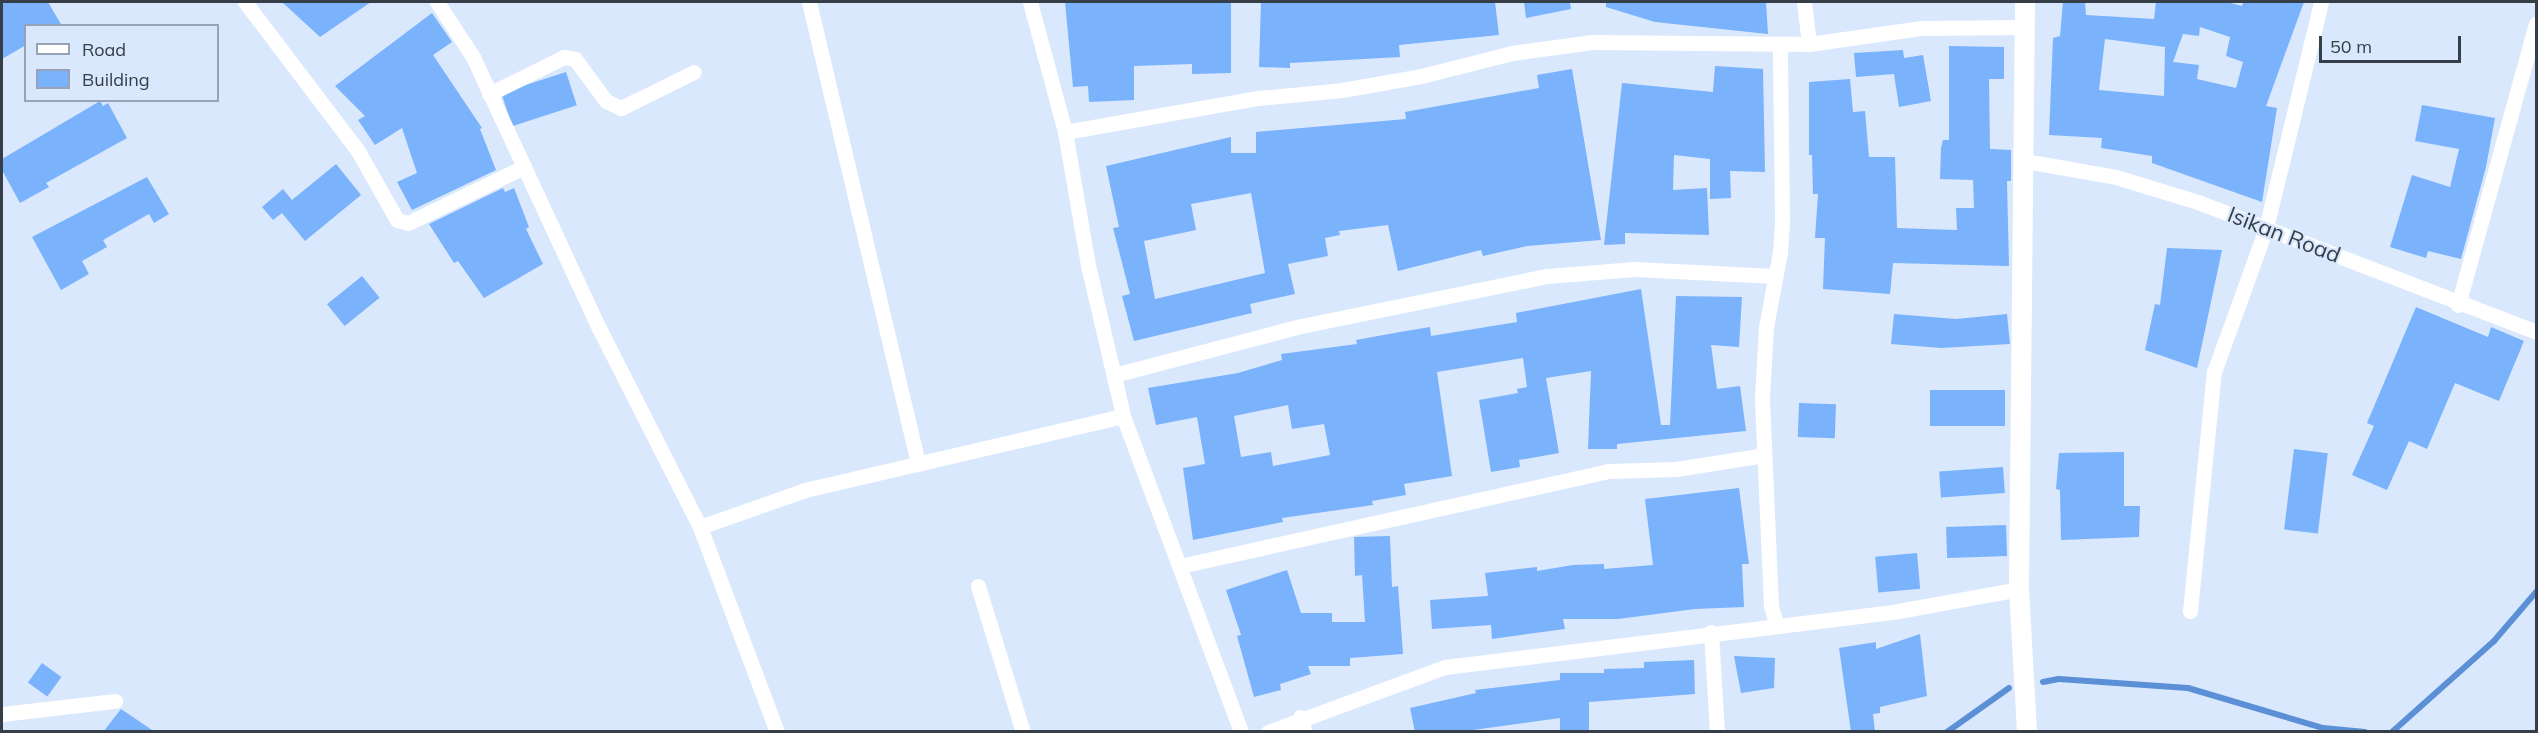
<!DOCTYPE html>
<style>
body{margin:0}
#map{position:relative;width:2538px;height:733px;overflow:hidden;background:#d9e8fd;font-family:Mulish,sans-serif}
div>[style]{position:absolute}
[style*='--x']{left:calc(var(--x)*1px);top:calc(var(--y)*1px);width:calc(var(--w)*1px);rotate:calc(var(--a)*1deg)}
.stream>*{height:6px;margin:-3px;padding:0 3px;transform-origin:3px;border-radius:3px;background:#5b90d7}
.building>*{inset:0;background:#7bb2fc;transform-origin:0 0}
.minor>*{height:15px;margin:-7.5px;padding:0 7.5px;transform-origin:7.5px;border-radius:7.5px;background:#fff}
.tertiary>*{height:20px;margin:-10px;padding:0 10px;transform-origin:10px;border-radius:10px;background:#fff}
span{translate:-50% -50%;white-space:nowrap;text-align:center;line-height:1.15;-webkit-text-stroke:4.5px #d9e8fd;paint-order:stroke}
.street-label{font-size:22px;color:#363e48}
.frame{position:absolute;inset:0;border:3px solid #363e48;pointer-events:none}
.legend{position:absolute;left:24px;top:24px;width:195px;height:78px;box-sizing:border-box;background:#d9e8fd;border:2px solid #98a4b5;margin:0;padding:8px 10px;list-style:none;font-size:18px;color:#363e48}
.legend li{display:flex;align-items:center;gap:12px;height:30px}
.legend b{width:30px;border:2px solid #98a4b5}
.scale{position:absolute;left:2319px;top:36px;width:142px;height:27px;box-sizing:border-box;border:3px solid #363e48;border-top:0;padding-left:8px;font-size:18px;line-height:21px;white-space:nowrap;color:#363e48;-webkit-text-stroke:4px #d9e8fd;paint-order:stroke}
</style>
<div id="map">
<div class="stream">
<i style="--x:2043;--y:682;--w:16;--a:-11"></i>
<i style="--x:2059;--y:679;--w:129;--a:4"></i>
<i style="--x:2188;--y:688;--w:141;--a:16.5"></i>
<i style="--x:2323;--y:728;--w:42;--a:5.4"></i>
<i style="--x:1947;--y:732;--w:76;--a:-35.4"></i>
<i style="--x:2392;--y:732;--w:137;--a:-41.7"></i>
<i style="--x:2494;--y:641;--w:65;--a:-49.4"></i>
</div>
<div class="building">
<i style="clip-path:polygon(2px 2px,48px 2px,62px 26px,26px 26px,26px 45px,2px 59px)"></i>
<i style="clip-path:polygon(282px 2px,371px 2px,320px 37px)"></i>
<i style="clip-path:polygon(1065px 2px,1231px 2px,1231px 73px,1192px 74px,1192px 64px,1134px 66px,1134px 100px,1089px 102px,1088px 86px,1073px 87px)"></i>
<i style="clip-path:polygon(1261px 2px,1495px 2px,1499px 35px,1399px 45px,1400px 57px,1290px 63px,1290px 68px,1259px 67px)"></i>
<i style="clip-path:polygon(1524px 2px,1570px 2px,1571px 9px,1526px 18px)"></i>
<i style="clip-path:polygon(1606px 2px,1766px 2px,1768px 34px,1655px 22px,1606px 7px)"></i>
<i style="clip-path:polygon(evenodd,2063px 2px,2085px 2px,2086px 15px,2154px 19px,2156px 2px,2227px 2px,2242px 6px,2243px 2px,2304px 2px,2266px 106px,2277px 108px,2262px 202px,2152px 163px,2152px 156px,2101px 148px,2102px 138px,2049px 135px,2053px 38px,2060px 36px,2063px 2px,2200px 27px,2230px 37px,2226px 56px,2243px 62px,2236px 88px,2197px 79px,2199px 65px,2173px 62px,2183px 34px,2199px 36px,2200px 27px,2063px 2px,2105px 39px,2165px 47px,2164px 96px,2099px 90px,2105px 39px)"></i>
<i style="clip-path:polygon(432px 13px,452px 42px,433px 55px,482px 128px,480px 129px,496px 170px,412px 210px,397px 182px,417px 173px,402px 128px,375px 145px,358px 120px,365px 116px,335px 86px)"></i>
<i style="clip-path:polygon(1949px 46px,2004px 47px,2004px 79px,1989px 79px,1990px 149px,2011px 150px,2011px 181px,2007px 181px,2009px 266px,1893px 263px,1890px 294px,1823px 289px,1825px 238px,1815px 238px,1818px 194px,1813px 194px,1812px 155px,1809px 155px,1809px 82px,1850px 79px,1853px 112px,1865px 111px,1869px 157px,1895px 157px,1897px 228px,1957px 230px,1956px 208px,1974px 208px,1973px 180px,1940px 179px,1941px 148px,1943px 140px,1949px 140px)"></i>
<i style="clip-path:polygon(1903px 50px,1904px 58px,1923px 55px,1931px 101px,1899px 107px,1894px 74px,1856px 77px,1854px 53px)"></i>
<i style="clip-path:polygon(1715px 66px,1763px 69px,1765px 172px,1730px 171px,1731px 198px,1710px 199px,1710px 159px,1674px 155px,1673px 190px,1707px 188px,1709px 235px,1625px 233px,1625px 244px,1604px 245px,1622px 83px,1713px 92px)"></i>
<i style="clip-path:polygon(evenodd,1572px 69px,1601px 240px,1527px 246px,1483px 256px,1481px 250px,1398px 271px,1388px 225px,1339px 231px,1340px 235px,1325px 238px,1328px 256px,1288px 264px,1295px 294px,1250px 304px,1252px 313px,1134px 341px,1122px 296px,1130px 294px,1113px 228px,1119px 227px,1106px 166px,1231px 137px,1231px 153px,1256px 153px,1256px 132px,1406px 119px,1405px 112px,1539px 88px,1537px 75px,1572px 69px,1251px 193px,1265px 273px,1155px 299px,1144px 241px,1196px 230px,1191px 204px,1251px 193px)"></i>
<i style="left:566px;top:72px;width:35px;height:68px;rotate:72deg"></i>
<i style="clip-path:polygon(100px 101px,103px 106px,108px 103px,127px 138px,46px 183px,49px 187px,20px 203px,2px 170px,2px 159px)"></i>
<i style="clip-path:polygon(2422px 105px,2495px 118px,2486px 167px,2461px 259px,2428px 251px,2426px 258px,2390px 247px,2412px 175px,2450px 187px,2459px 149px,2415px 141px)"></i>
<i style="clip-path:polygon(336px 164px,361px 195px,305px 241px,282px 213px,273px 220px,262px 207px,283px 189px,292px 200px)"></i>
<i style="clip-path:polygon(147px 177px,169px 214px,154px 223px,149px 214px,103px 240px,107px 247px,82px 261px,89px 274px,61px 290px,32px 237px)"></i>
<i style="clip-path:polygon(503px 188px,505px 192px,514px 188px,529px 227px,526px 229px,543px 264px,484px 298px,458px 261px,454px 263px,429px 224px)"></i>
<i style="clip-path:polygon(2167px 248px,2222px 250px,2197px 368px,2145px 350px,2155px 304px,2160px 305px)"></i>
<i style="left:362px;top:276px;width:28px;height:45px;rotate:51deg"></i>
<i style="clip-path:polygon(evenodd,1641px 289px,1661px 425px,1670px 425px,1676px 296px,1742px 297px,1739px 347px,1711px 345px,1717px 389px,1740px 386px,1746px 431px,1617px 444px,1617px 449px,1588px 449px,1591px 371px,1546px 378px,1559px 453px,1519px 460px,1520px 467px,1491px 472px,1479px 400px,1518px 393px,1517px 389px,1527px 387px,1523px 358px,1437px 372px,1452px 476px,1404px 484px,1406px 495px,1372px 501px,1373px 505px,1282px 518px,1283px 522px,1193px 540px,1183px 468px,1205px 464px,1197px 417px,1156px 425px,1148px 388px,1238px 373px,1282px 360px,1281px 354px,1357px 344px,1356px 340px,1400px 332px,1430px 327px,1431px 336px,1517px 322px,1516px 313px,1641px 289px,1288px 405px,1292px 429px,1324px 424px,1330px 455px,1273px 466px,1271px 452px,1241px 457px,1234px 416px,1288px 405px)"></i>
<i style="clip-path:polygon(2416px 307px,2488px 337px,2491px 327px,2524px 341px,2499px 401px,2455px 383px,2427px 449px,2409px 441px,2387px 490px,2352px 475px,2374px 426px,2367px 423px)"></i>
<i style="clip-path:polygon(1894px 314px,1956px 319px,2007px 314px,2010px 344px,1941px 348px,1891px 344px)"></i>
<i style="left:2005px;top:390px;width:36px;height:75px;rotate:90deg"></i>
<i style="left:1799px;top:403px;width:37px;height:34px;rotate:2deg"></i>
<i style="left:2294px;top:449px;width:34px;height:81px;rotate:7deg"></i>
<i style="clip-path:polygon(2124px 452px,2124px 506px,2140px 506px,2139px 537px,2061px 540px,2060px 490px,2056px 489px,2059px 453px)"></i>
<i style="left:2003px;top:467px;width:26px;height:64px;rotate:86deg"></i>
<i style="clip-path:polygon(1739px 488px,1749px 564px,1742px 564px,1744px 607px,1695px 609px,1618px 619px,1563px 619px,1565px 629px,1492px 639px,1491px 625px,1432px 629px,1430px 600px,1488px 596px,1485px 573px,1537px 567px,1537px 571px,1573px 565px,1604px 564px,1604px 569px,1653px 565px,1645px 499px)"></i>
<i style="left:2006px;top:525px;width:31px;height:60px;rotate:88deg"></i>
<i style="clip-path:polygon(1390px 536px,1392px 587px,1398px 586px,1403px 654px,1350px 658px,1350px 666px,1308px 666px,1311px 674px,1280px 684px,1281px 690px,1254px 697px,1237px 636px,1241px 635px,1226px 590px,1287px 570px,1301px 613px,1332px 613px,1332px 622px,1365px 622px,1362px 575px,1355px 576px,1354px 537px)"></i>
<i style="left:1917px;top:553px;width:36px;height:42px;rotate:85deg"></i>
<i style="clip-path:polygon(1920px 634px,1927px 696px,1880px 707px,1880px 713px,1873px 714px,1875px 732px,1851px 732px,1839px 648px,1876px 642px,1876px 649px)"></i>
<i style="clip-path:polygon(1734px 656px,1775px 658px,1774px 688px,1741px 693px)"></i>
<i style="clip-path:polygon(1694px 660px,1695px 694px,1589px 702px,1589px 732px,1560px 732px,1560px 718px,1458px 732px,1415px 732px,1410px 708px,1476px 693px,1475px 690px,1560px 680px,1560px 673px,1604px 673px,1604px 669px,1644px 668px,1644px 662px)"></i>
<i style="left:42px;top:663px;width:24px;height:24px;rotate:36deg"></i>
<i style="clip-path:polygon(121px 709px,155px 732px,103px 732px)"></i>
</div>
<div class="minor">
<i style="--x:245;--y:2;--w:187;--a:52.8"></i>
<i style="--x:358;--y:151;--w:79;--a:60.5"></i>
<i style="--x:397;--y:220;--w:11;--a:15"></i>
<i style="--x:408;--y:223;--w:129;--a:-25.8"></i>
<i style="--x:437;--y:2;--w:66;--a:56.8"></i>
<i style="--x:473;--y:57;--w:299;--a:65.1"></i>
<i style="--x:599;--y:328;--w:223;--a:63.1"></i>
<i style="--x:700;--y:527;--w:219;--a:69.4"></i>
<i style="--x:809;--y:2;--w:475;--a:76.7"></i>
<i style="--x:1030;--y:2;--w:135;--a:74.9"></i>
<i style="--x:1065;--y:132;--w:135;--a:80.2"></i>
<i style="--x:1088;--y:265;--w:155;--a:76.9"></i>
<i style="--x:1123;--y:416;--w:337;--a:69.5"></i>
<i style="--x:1804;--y:2;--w:42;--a:83.2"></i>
<i style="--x:489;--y:94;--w:84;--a:-26.3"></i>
<i style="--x:564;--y:57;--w:11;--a:10"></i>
<i style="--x:575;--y:59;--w:52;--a:53.6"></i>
<i style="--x:606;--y:101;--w:17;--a:25"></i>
<i style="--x:621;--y:108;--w:81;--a:-26.3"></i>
<i style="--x:1065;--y:132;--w:196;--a:-10"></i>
<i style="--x:1258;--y:98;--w:84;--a:-5.4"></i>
<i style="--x:1342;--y:90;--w:80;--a:-10"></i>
<i style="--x:1421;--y:76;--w:94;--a:-14.2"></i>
<i style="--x:1512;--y:53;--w:81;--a:-7.8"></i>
<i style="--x:1592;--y:42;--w:217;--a:0.5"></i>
<i style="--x:1809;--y:44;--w:114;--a:-8.1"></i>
<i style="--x:1922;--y:28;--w:104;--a:-0.6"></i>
<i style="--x:2025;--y:161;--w:92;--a:10"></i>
<i style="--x:2116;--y:177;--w:86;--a:17"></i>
<i style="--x:2198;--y:202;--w:362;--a:21"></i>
<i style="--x:2458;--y:305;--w:292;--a:-74.5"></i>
<i style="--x:1114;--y:375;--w:193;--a:-14.7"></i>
<i style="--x:1301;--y:326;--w:251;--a:-11.5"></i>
<i style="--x:1547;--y:276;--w:88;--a:-4.5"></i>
<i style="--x:1635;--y:269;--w:139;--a:2.9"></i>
<i style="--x:700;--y:527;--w:111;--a:-19.4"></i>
<i style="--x:805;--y:490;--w:326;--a:-13.1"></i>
<i style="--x:1180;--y:566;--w:438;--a:-12.5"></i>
<i style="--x:1608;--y:471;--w:68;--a:-1.7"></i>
<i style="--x:1676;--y:469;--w:89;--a:-9"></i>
<i style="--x:978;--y:586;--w:153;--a:72.9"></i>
<i style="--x:2190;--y:611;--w:240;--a:-84.3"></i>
<i style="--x:2214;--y:372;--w:153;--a:-70.1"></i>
<i style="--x:2266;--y:228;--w:233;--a:-76.3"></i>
<i style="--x:1777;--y:626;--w:21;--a:-107"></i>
<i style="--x:1771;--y:606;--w:208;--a:-92.5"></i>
<i style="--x:1762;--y:398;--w:71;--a:-86.8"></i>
<i style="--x:1766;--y:327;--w:76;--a:-79.4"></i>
<i style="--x:1780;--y:252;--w:32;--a:-86"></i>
<i style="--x:1782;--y:220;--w:175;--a:-90.7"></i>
<i style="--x:1711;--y:632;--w:100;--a:86.6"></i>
<i style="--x:2;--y:714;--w:114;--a:-6.6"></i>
<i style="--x:1300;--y:717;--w:16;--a:72"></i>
<i style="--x:1268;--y:732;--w:189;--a:-20.2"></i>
<i style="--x:1445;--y:667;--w:456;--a:-7"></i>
<i style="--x:1898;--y:611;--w:123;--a:-10.3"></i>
</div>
<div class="tertiary">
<i style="--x:2025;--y:2;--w:587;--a:90.59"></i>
<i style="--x:2019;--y:589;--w:143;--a:86.8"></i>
</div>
<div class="street-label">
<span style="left:2284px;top:235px;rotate:21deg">Isikan Road</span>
</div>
<div class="frame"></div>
<ul class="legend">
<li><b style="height:8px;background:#fff"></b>Road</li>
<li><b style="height:16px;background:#7bb2fc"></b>Building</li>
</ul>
<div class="scale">50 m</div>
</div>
